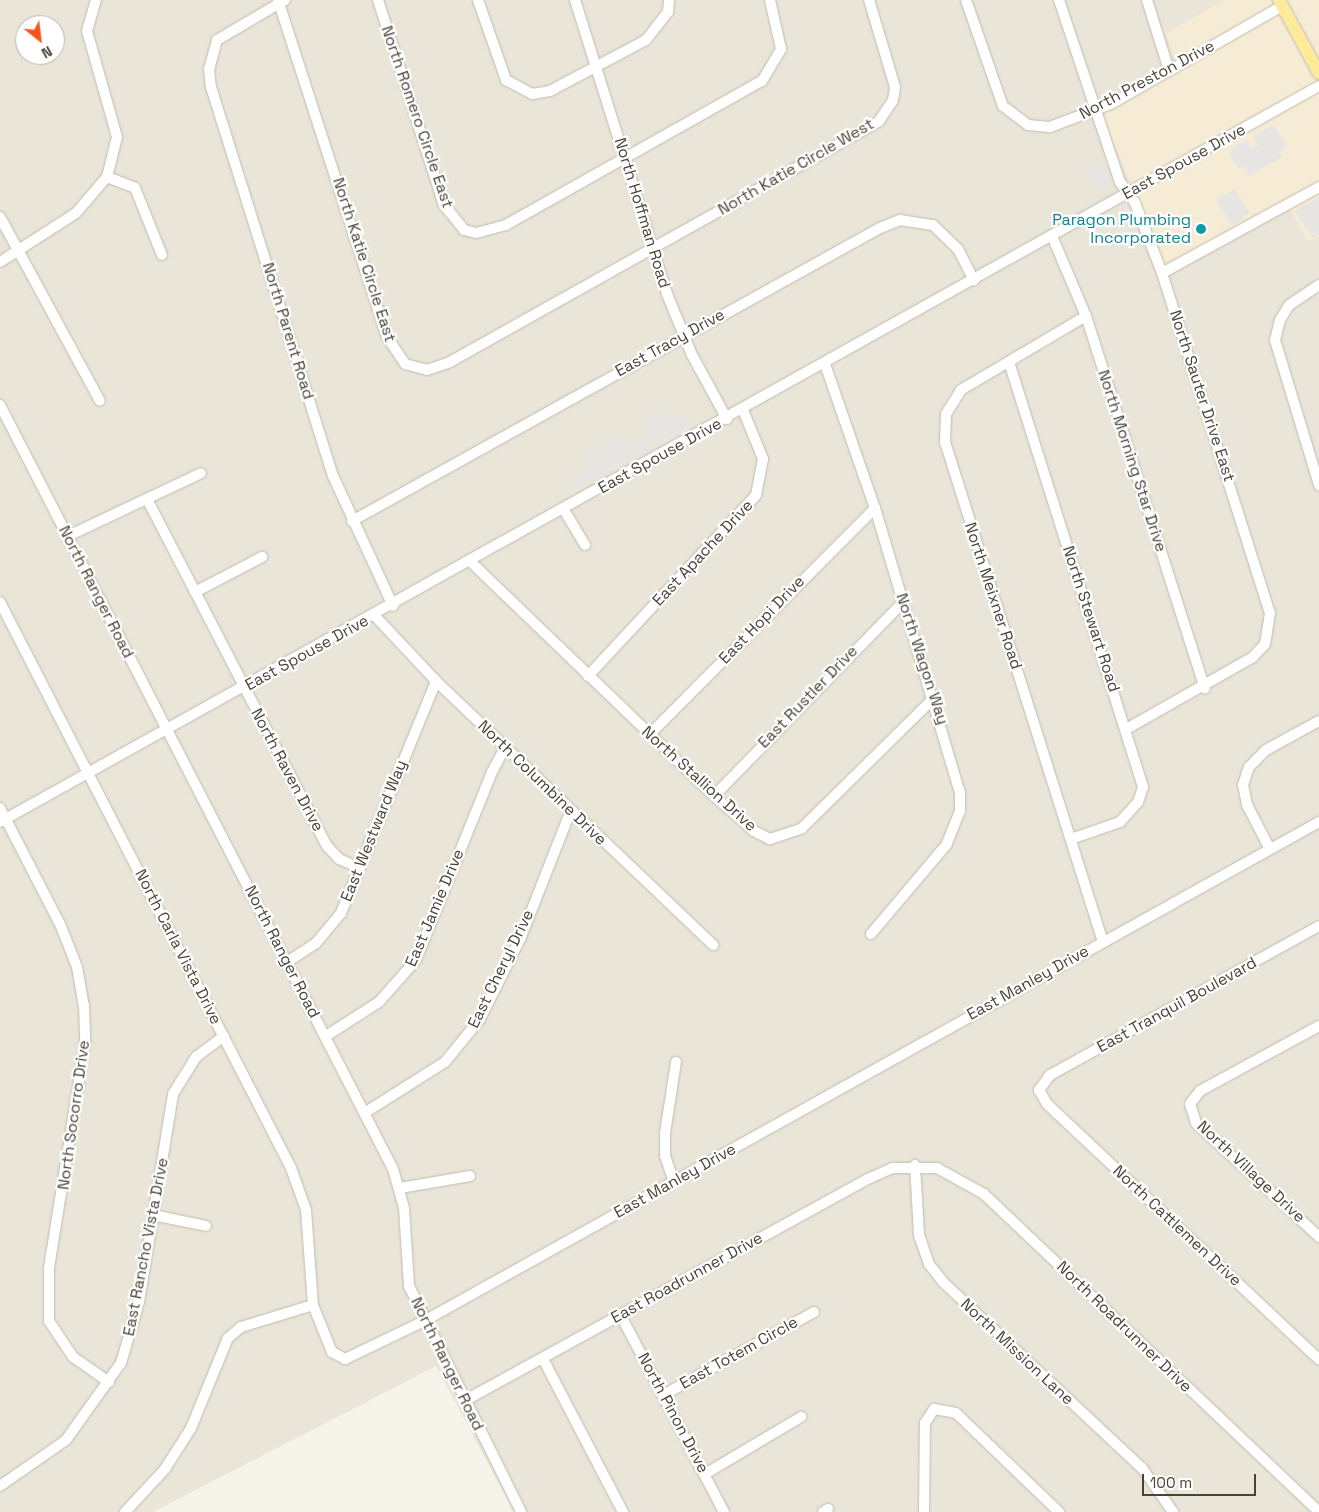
<!DOCTYPE html>
<style>
body{margin:0}
#map{position:relative;width:1319px;height:1512px;overflow:hidden;background:#f5f3ea;font-family:"Space Grotesk",sans-serif}
div>[style]{position:absolute}
[style*='--x']{left:calc(var(--x)*1px);top:calc(var(--y)*1px);width:calc(var(--w)*1px);rotate:calc(var(--a)*1deg)}
.residential>*{inset:0;background:#e9e5d8}
.commercial>*{inset:0;background:#f6ecd6}
.parking>*{inset:0;background:#e7e5e2}
.roads{filter:drop-shadow(0 0 1px #c1bcad) drop-shadow(0 0 1px #c1bcad)}
.minor>*{height:10px;margin:-5px;padding:0 5px;transform-origin:5px;border-radius:5px;background:#fff}
.major>*{height:12px;margin:-6px;padding:0 6px;transform-origin:6px;border-radius:6px;background:#fdeb9b}
.dots>*{width:14px;height:14px;translate:-50% -50%;box-sizing:border-box;border:2px solid #fff;border-radius:50%}
span{translate:-50% -50%;white-space:nowrap;text-align:center;line-height:1.15;-webkit-text-stroke:4.5px #fff;paint-order:stroke}
.street-label{font-size:16px;color:#494438}
.culture-label{font-size:16px;color:#0d838f}
.right{translate:-100% -50%;text-align:right}
.north{position:absolute;left:15px;top:15px;width:50px;height:50px;box-sizing:border-box;background:#fff;border:1px solid #b6b4af;border-radius:50%;rotate:151deg;font-size:14px;font-weight:700;line-height:20px;text-align:center;color:#494438}
.north::after{content:'';display:block;margin:auto;width:18px;height:22px;background:#f8551e;clip-path:polygon(50% 0,100% 100%,50% 72%,0 100%)}
.scale{position:absolute;left:1142px;top:1474px;width:114px;height:22px;box-sizing:border-box;border:2px solid #494438;border-top:0;padding-left:6px;font-size:15px;line-height:18px;white-space:nowrap;color:#494438;-webkit-text-stroke:4px #fff;paint-order:stroke}
</style>
<div id="map">
<div class="residential">
<i style="clip-path:polygon(evenodd,0 0,1319px 0,1319px 1512px,514px 1512px,436px 1366px,153px 1512px,0 1512px,0 0,25px 25px,55px 25px,55px 55px,25px 55px,25px 25px)"></i>
</div>
<div class="commercial">
<i style="clip-path:polygon(1224px 0,1319px 0,1319px 236px,1308px 242px,1286px 201px,1165px 267px,1102px 114px,1180px 70px,1165px 34px)"></i>
</div>
<div class="parking">
<i style="clip-path:polygon(1274px 125px,1287px 147px,1279px 151px,1282px 157px,1249px 176px,1245px 166px,1238px 169px,1229px 153px,1234px 147px,1247px 140px,1251px 148px,1258px 145px,1253px 136px)"></i>
<i style="clip-path:polygon(1099px 162px,1110px 173px,1110px 181px,1099px 187px,1084px 170px)"></i>
<i style="clip-path:polygon(1235px 189px,1249px 213px,1237px 224px,1230px 223px,1216px 200px)"></i>
<i style="clip-path:polygon(1319px 197px,1319px 234px,1313px 238px,1294px 211px)"></i>
<i style="clip-path:polygon(659px 410px,666px 423px,684px 413px,690px 424px,686px 426px,688px 432px,683px 435px,680px 431px,664px 439px,667px 445px,661px 450px,639px 422px)"></i>
<i style="clip-path:polygon(618px 434px,625px 446px,645px 435px,650px 455px,643px 459px,641px 453px,625px 461px,628px 468px,621px 471px,600px 444px)"></i>
<i style="clip-path:polygon(599px 445px,612px 468px,607px 471px,610px 477px,602px 481px,599px 475px,587px 482px,590px 488px,582px 492px,579px 486px,573px 489px,567px 479px,588px 468px,583px 458px)"></i>
</div>
<div class="roads">
<div class="minor">
<i style="--x:278;--y:0;--w:354;--a:72.1"></i>
<i style="--x:387;--y:337;--w:32;--a:56"></i>
<i style="--x:405;--y:364;--w:23;--a:15"></i>
<i style="--x:427;--y:370;--w:24;--a:-19"></i>
<i style="--x:450;--y:362;--w:492;--a:-29.3"></i>
<i style="--x:879;--y:121;--w:25;--a:-56"></i>
<i style="--x:893;--y:100;--w:13;--a:-81"></i>
<i style="--x:895;--y:87;--w:91;--a:-106.6"></i>
<i style="--x:285;--y:0;--w:79;--a:149.5"></i>
<i style="--x:217;--y:40;--w:30;--a:105"></i>
<i style="--x:209;--y:69;--w:18;--a:84"></i>
<i style="--x:211;--y:87;--w:408;--a:72.6"></i>
<i style="--x:333;--y:476;--w:143;--a:65.2"></i>
<i style="--x:378;--y:0;--w:215;--a:72.2"></i>
<i style="--x:444;--y:205;--w:32;--a:51"></i>
<i style="--x:464;--y:230;--w:12;--a:14"></i>
<i style="--x:476;--y:233;--w:31;--a:-15"></i>
<i style="--x:506;--y:225;--w:294;--a:-29.4"></i>
<i style="--x:762;--y:81;--w:37;--a:-59"></i>
<i style="--x:781;--y:49;--w:50;--a:-102.7"></i>
<i style="--x:478;--y:0;--w:85;--a:70.7"></i>
<i style="--x:506;--y:80;--w:30;--a:28"></i>
<i style="--x:532;--y:94;--w:18;--a:-9"></i>
<i style="--x:550;--y:91;--w:109;--a:-28"></i>
<i style="--x:646;--y:40;--w:36;--a:-52"></i>
<i style="--x:668;--y:12;--w:12;--a:-85"></i>
<i style="--x:575;--y:0;--w:308;--a:72.6"></i>
<i style="--x:667;--y:294;--w:66;--a:67.7"></i>
<i style="--x:692;--y:355;--w:73;--a:61.3"></i>
<i style="--x:966;--y:0;--w:112;--a:70.8"></i>
<i style="--x:1003;--y:106;--w:31;--a:37"></i>
<i style="--x:1028;--y:125;--w:22;--a:5"></i>
<i style="--x:1050;--y:127;--w:65;--a:-20.7"></i>
<i style="--x:1111;--y:104;--w:197;--a:-29.8"></i>
<i style="--x:1059;--y:0;--w:192;--a:71.5"></i>
<i style="--x:1120;--y:182;--w:26;--a:54"></i>
<i style="--x:1135;--y:203;--w:75;--a:68.9"></i>
<i style="--x:1162;--y:273;--w:357;--a:72.4"></i>
<i style="--x:1270;--y:613;--w:31;--a:99"></i>
<i style="--x:1265;--y:644;--w:18;--a:133"></i>
<i style="--x:1253;--y:657;--w:146;--a:150.4"></i>
<i style="--x:1147;--y:0;--w:73;--a:72.6"></i>
<i style="--x:107;--y:177;--w:30;--a:21"></i>
<i style="--x:135;--y:188;--w:72;--a:68.1"></i>
<i style="--x:0;--y:217;--w:209;--a:61.5"></i>
<i style="--x:1052;--y:236;--w:87;--a:67"></i>
<i style="--x:1086;--y:316;--w:391;--a:72.3"></i>
<i style="--x:0;--y:262;--w:90;--a:-32.8"></i>
<i style="--x:76;--y:213;--w:48;--a:-49.3"></i>
<i style="--x:107;--y:177;--w:41;--a:-76"></i>
<i style="--x:117;--y:137;--w:110;--a:-105.8"></i>
<i style="--x:87;--y:31;--w:32;--a:-74"></i>
<i style="--x:1162;--y:273;--w:179;--a:-28.7"></i>
<i style="--x:1319;--y:285;--w:36;--a:146"></i>
<i style="--x:1289;--y:305;--w:17;--a:121"></i>
<i style="--x:1280;--y:320;--w:21;--a:104"></i>
<i style="--x:1275;--y:340;--w:152;--a:73.1"></i>
<i style="--x:1086;--y:316;--w:145;--a:149.4"></i>
<i style="--x:961;--y:390;--w:28;--a:122"></i>
<i style="--x:946;--y:414;--w:28;--a:92"></i>
<i style="--x:945;--y:442;--w:524;--a:72.46"></i>
<i style="--x:1009;--y:362;--w:446;--a:72.5"></i>
<i style="--x:1143;--y:787;--w:16;--a:108"></i>
<i style="--x:1138;--y:802;--w:27;--a:132"></i>
<i style="--x:1120;--y:822;--w:52;--a:160.9"></i>
<i style="--x:825;--y:364;--w:152;--a:70.9"></i>
<i style="--x:875;--y:508;--w:297;--a:73.4"></i>
<i style="--x:960;--y:793;--w:18;--a:90"></i>
<i style="--x:960;--y:811;--w:35;--a:112"></i>
<i style="--x:947;--y:844;--w:118;--a:130.2"></i>
<i style="--x:0;--y:405;--w:859;--a:62.78"></i>
<i style="--x:393;--y:1169;--w:41;--a:74.2"></i>
<i style="--x:404;--y:1208;--w:78;--a:86.3"></i>
<i style="--x:409;--y:1286;--w:252;--a:63.6"></i>
<i style="--x:147;--y:499;--w:391;--a:62.6"></i>
<i style="--x:327;--y:846;--w:18;--a:47"></i>
<i style="--x:339;--y:859;--w:23;--a:23"></i>
<i style="--x:564;--y:510;--w:41;--a:59"></i>
<i style="--x:352;--y:521;--w:604;--a:-29.03"></i>
<i style="--x:880;--y:228;--w:22;--a:-22"></i>
<i style="--x:900;--y:220;--w:33;--a:9"></i>
<i style="--x:933;--y:225;--w:35;--a:44"></i>
<i style="--x:958;--y:249;--w:35;--a:63"></i>
<i style="--x:68;--y:536;--w:147;--a:-25.3"></i>
<i style="--x:472;--y:563;--w:336;--a:43.9"></i>
<i style="--x:714;--y:796;--w:53;--a:41.2"></i>
<i style="--x:754;--y:831;--w:18;--a:27"></i>
<i style="--x:770;--y:839;--w:33;--a:-18"></i>
<i style="--x:801;--y:829;--w:188;--a:-44.6"></i>
<i style="--x:195;--y:592;--w:76;--a:-27.6"></i>
<i style="--x:0;--y:602;--w:636;--a:62.79"></i>
<i style="--x:291;--y:1168;--w:45;--a:70.3"></i>
<i style="--x:306;--y:1210;--w:95;--a:85.8"></i>
<i style="--x:313;--y:1305;--w:51;--a:68"></i>
<i style="--x:332;--y:1352;--w:15;--a:28"></i>
<i style="--x:345;--y:1359;--w:88;--a:-25.7"></i>
<i style="--x:424;--y:1321;--w:1025;--a:-29.14"></i>
<i style="--x:375;--y:616;--w:89;--a:46.8"></i>
<i style="--x:436;--y:681;--w:383;--a:43.6"></i>
<i style="--x:588;--y:676;--w:247;--a:-47.1"></i>
<i style="--x:756;--y:495;--w:37;--a:-79"></i>
<i style="--x:763;--y:459;--w:53;--a:-112.2"></i>
<i style="--x:650;--y:734;--w:319;--a:-45.1"></i>
<i style="--x:714;--y:796;--w:272;--a:-45.7"></i>
<i style="--x:0;--y:808;--w:131;--a:62.7"></i>
<i style="--x:60;--y:924;--w:46;--a:68.4"></i>
<i style="--x:77;--y:967;--w:40;--a:80"></i>
<i style="--x:84;--y:1006;--w:37;--a:88"></i>
<i style="--x:85;--y:1043;--w:229;--a:99.1"></i>
<i style="--x:49;--y:1269;--w:52;--a:90"></i>
<i style="--x:49;--y:1321;--w:43;--a:56.3"></i>
<i style="--x:73;--y:1357;--w:44;--a:34.8"></i>
<i style="--x:0;--y:822;--w:1510;--a:-29.16"></i>
<i style="--x:1270;--y:849;--w:50;--a:-117.6"></i>
<i style="--x:1247;--y:805;--w:20;--a:-101"></i>
<i style="--x:1243;--y:785;--w:19;--a:-72"></i>
<i style="--x:1249;--y:767;--w:24;--a:-45"></i>
<i style="--x:1266;--y:750;--w:60;--a:-28.7"></i>
<i style="--x:1319;--y:926;--w:308;--a:151"></i>
<i style="--x:1050;--y:1075;--w:19;--a:126"></i>
<i style="--x:1039;--y:1090;--w:16;--a:60"></i>
<i style="--x:1047;--y:1104;--w:373;--a:43.2"></i>
<i style="--x:287;--y:962;--w:35;--a:-33"></i>
<i style="--x:316;--y:943;--w:39;--a:-50"></i>
<i style="--x:341;--y:913;--w:251;--a:-67.7"></i>
<i style="--x:1319;--y:1026;--w:136;--a:151.4"></i>
<i style="--x:1200;--y:1091;--w:16;--a:128"></i>
<i style="--x:1190;--y:1104;--w:20;--a:72"></i>
<i style="--x:1196;--y:1123;--w:168;--a:42.8"></i>
<i style="--x:326;--y:1036;--w:63;--a:-32.7"></i>
<i style="--x:379;--y:1002;--w:56;--a:-48.6"></i>
<i style="--x:416;--y:960;--w:203;--a:-68"></i>
<i style="--x:492;--y:772;--w:27;--a:-62"></i>
<i style="--x:366;--y:1112;--w:93;--a:-32.3"></i>
<i style="--x:445;--y:1062;--w:55;--a:-50.9"></i>
<i style="--x:480;--y:1019;--w:92;--a:-63.4"></i>
<i style="--x:521;--y:937;--w:136;--a:-68.5"></i>
<i style="--x:915;--y:1165;--w:70;--a:86.7"></i>
<i style="--x:919;--y:1235;--w:31;--a:71"></i>
<i style="--x:929;--y:1264;--w:23;--a:52"></i>
<i style="--x:943;--y:1282;--w:272;--a:43.1"></i>
<i style="--x:1142;--y:1468;--w:54;--a:54.8"></i>
<i style="--x:674;--y:1182;--w:28;--a:-109"></i>
<i style="--x:665;--y:1156;--w:23;--a:-90"></i>
<i style="--x:665;--y:1133;--w:72;--a:-81.2"></i>
<i style="--x:400;--y:1188;--w:71;--a:-9.7"></i>
<i style="--x:153;--y:1215;--w:54;--a:11.7"></i>
<i style="--x:620;--y:1314;--w:224;--a:62.3"></i>
<i style="--x:543;--y:1359;--w:173;--a:62.4"></i>
<i style="--x:665;--y:1394;--w:170;--a:-28.8"></i>
<i style="--x:464;--y:1401;--w:463;--a:-28.8"></i>
<i style="--x:870;--y:1178;--w:24;--a:-24"></i>
<i style="--x:892;--y:1168;--w:45;--a:0"></i>
<i style="--x:937;--y:1168;--w:54;--a:29"></i>
<i style="--x:984;--y:1194;--w:462;--a:43.5"></i>
<i style="--x:705;--y:1474;--w:112;--a:-30.7"></i>
<i style="--x:0;--y:1486;--w:80;--a:-34.9"></i>
<i style="--x:66;--y:1440;--w:95;--a:-54.5"></i>
<i style="--x:121;--y:1363;--w:64;--a:-73.6"></i>
<i style="--x:139;--y:1302;--w:211;--a:-80.7"></i>
<i style="--x:173;--y:1094;--w:44;--a:-58.1"></i>
<i style="--x:196;--y:1057;--w:35;--a:-37"></i>
<i style="--x:125;--y:1512;--w:59;--a:-47.1"></i>
<i style="--x:165;--y:1469;--w:49;--a:-57.6"></i>
<i style="--x:191;--y:1428;--w:97;--a:-67.7"></i>
<i style="--x:228;--y:1338;--w:17;--a:-40"></i>
<i style="--x:241;--y:1327;--w:75;--a:-17"></i>
<i style="--x:823;--y:1512;--w:6;--a:-31"></i>
<i style="--x:924;--y:1512;--w:89;--a:-89.4"></i>
<i style="--x:925;--y:1423;--w:17;--a:-57"></i>
<i style="--x:934;--y:1409;--w:22;--a:10"></i>
<i style="--x:956;--y:1413;--w:143;--a:43.9"></i>
</div>
<div class="major">
<i style="--x:1279;--y:0;--w:83;--a:61.3"></i>
</div>
</div>
<div class="dots">
<i style="left:1201px;top:229px;background:#0f9aa8"></i>
</div>
<div class="street-label">
<span style="left:1147px;top:80px;rotate:-28deg">North Preston Drive</span>
<span style="left:417px;top:117px;rotate:71deg">North Romero Circle East</span>
<span style="left:1184px;top:162px;rotate:-29deg">East Spouse Drive</span>
<span style="left:796px;top:167px;rotate:-30deg">North Katie Circle West</span>
<span style="left:642px;top:213px;rotate:73deg">North Hoffman Road</span>
<span style="left:364px;top:260px;rotate:72deg">North Katie Circle East</span>
<span style="left:288px;top:331px;rotate:73deg">North Parent Road</span>
<span style="left:670px;top:343px;rotate:-29deg">East Tracy Drive</span>
<span style="left:1202px;top:396px;rotate:72deg">North Sauter Drive East</span>
<span style="left:660px;top:456px;rotate:-29deg">East Spouse Drive</span>
<span style="left:1132px;top:461px;rotate:72deg">North Morning Star Drive</span>
<span style="left:703px;top:553px;rotate:-47deg">East Apache Drive</span>
<span style="left:96px;top:592px;rotate:63deg">North Ranger Road</span>
<span style="left:993px;top:596px;rotate:72deg">North Meixner Road</span>
<span style="left:1091px;top:619px;rotate:72deg">North Stewart Road</span>
<span style="left:762px;top:620px;rotate:-46deg">East Hopi Drive</span>
<span style="left:307px;top:653px;rotate:-29deg">East Spouse Drive</span>
<span style="left:922px;top:659px;rotate:72deg">North Wagon Way</span>
<span style="left:808px;top:697px;rotate:-46deg">East Rustler Drive</span>
<span style="left:287px;top:770px;rotate:62deg">North Raven Drive</span>
<span style="left:699px;top:779px;rotate:42deg">North Stallion Drive</span>
<span style="left:542px;top:783px;rotate:44deg">North Columbine Drive</span>
<span style="left:374px;top:831px;rotate:-68deg">East Westward Way</span>
<span style="left:435px;top:908px;rotate:-67deg">East Jamie Drive</span>
<span style="left:178px;top:947px;rotate:63deg">North Carla Vista Drive</span>
<span style="left:282px;top:952px;rotate:63deg">North Ranger Road</span>
<span style="left:501px;top:969px;rotate:-64deg">East Cheryl Drive</span>
<span style="left:1028px;top:983px;rotate:-29deg">East Manley Drive</span>
<span style="left:1177px;top:1005px;rotate:-29deg">East Tranquil Boulevard</span>
<span style="left:74px;top:1115px;rotate:-82deg">North Socorro Drive</span>
<span style="left:1251px;top:1172px;rotate:43deg">North Village Drive</span>
<span style="left:675px;top:1181px;rotate:-29deg">East Manley Drive</span>
<span style="left:1177px;top:1226px;rotate:43deg">North Cattlemen Drive</span>
<span style="left:146px;top:1247px;rotate:-79deg">East Rancho Vista Drive</span>
<span style="left:687px;top:1278px;rotate:-29deg">East Roadrunner Drive</span>
<span style="left:1124px;top:1327px;rotate:44deg">North Roadrunner Drive</span>
<span style="left:1017px;top:1352px;rotate:43deg">North Mission Lane</span>
<span style="left:739px;top:1353px;rotate:-29deg">East Totem Circle</span>
<span style="left:447px;top:1364px;rotate:64deg">North Ranger Road</span>
<span style="left:673px;top:1413px;rotate:62deg">North Pinon Drive</span>
</div>
<div class="culture-label">
<span class="right" style="left:1191px;top:229px">Paragon Plumbing<br>Incorporated</span>
</div>
<div class="north">N</div>
<div class="scale">100 m</div>
</div>
